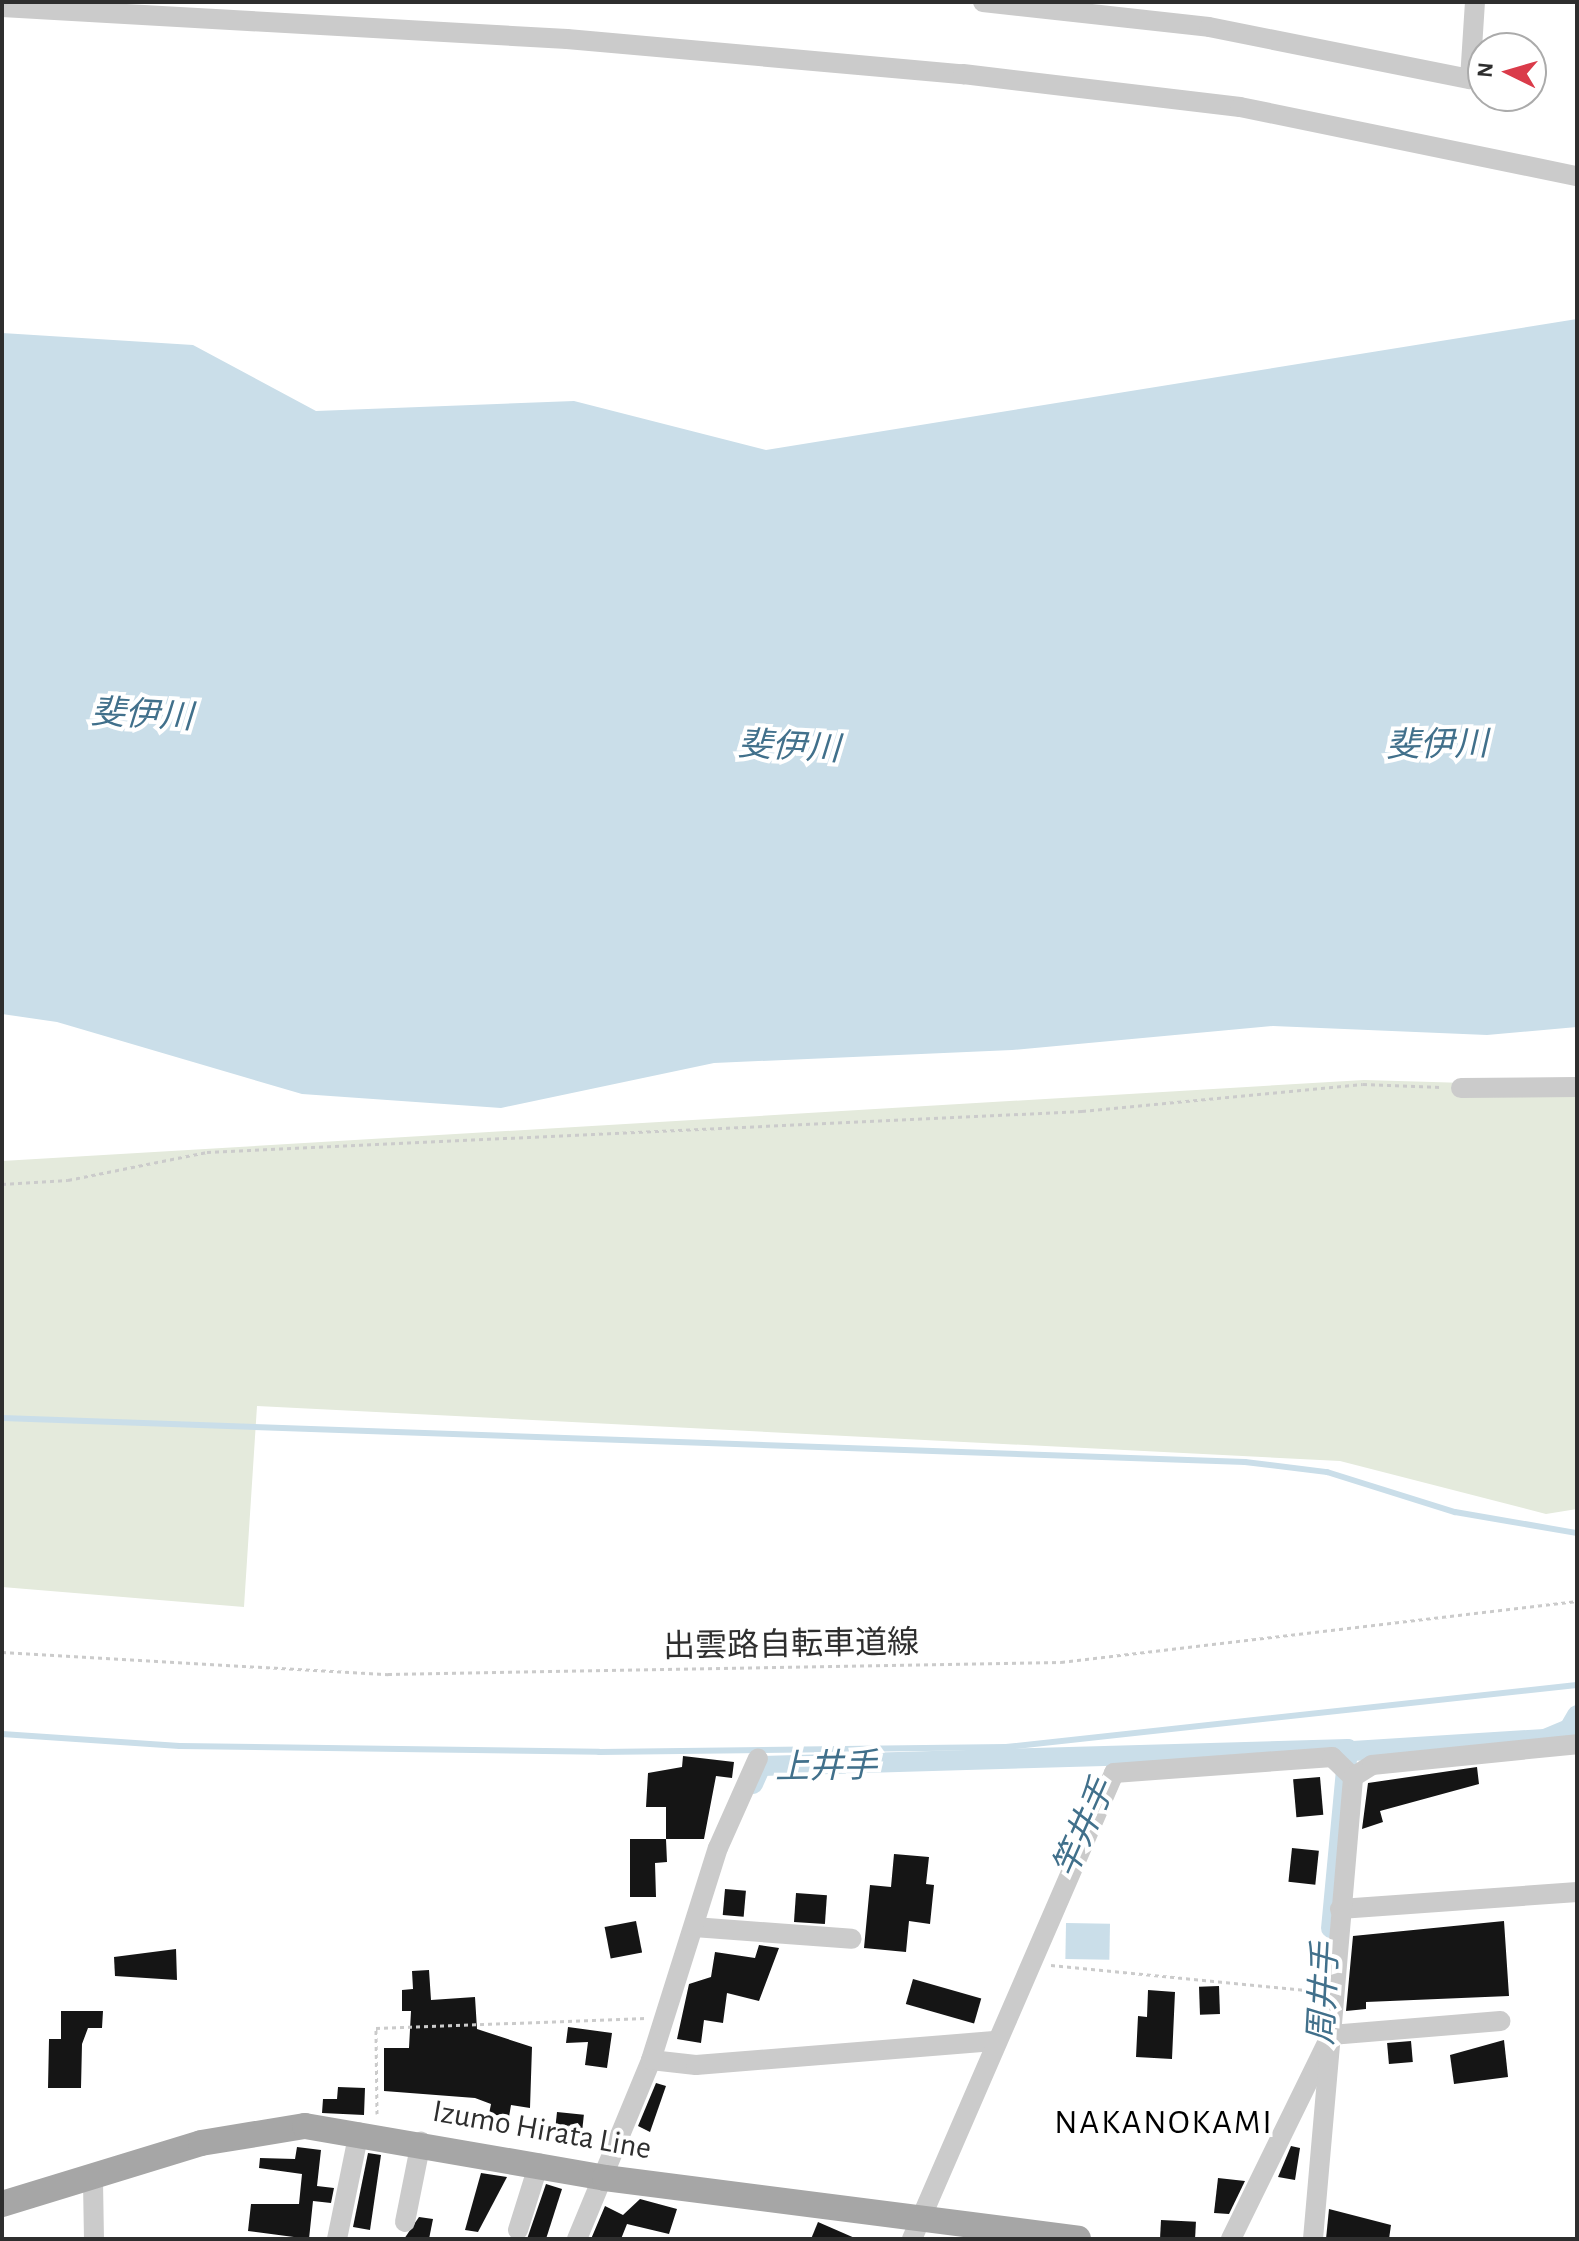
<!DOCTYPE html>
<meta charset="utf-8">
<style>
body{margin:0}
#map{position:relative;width:1579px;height:2241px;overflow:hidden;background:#fff;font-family:"Alegreya Sans","Noto Sans JP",sans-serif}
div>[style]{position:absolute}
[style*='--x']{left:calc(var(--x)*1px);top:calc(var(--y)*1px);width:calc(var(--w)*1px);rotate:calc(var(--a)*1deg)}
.green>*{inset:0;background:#e4eadc}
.water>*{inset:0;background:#cadee9;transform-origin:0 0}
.stream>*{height:6px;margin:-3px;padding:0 3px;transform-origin:3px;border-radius:3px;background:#cadee9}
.canal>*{height:20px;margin:-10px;padding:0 10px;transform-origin:10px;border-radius:10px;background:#cadee9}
.building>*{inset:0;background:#151515;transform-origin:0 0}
.path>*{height:3px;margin-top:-1.5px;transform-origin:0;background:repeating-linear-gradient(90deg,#cbcbcb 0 4px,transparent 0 8px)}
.minor>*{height:20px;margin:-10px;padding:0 10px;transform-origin:10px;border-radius:10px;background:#cbcbcb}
.major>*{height:26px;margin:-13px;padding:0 13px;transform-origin:13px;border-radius:13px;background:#a6a6a6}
span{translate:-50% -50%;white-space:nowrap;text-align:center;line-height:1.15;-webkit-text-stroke:8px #fff;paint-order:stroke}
.street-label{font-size:32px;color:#2e2e2e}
.water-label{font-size:34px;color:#41708b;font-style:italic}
.neighbourhood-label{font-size:34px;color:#000;letter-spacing:2px}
.frame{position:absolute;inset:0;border:4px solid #2e2e2e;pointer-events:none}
.north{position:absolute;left:1467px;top:32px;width:80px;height:80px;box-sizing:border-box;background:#fff;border:2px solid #ababab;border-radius:50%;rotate:275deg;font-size:22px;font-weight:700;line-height:32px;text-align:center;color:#2e2e2e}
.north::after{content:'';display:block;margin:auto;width:28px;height:36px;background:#da3b4a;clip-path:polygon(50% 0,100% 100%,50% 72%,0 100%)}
</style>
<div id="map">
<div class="green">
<i style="clip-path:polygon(1577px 1078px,1577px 1509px,1546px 1514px,1340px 1461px,257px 1406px,244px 1607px,2px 1587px,2px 1161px,1364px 1080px,1533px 1085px)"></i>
</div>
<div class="water">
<i style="clip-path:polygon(1577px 319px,1577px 1027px,1487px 1035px,1273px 1026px,1012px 1050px,714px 1063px,501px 1108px,302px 1094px,57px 1022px,2px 1014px,2px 333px,193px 345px,316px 411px,574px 401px,766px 450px)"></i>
<i style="left:1066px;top:1923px;width:44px;height:36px;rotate:1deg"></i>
</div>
<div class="stream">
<i style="--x:2;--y:1418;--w:1244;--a:2.03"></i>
<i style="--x:1245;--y:1462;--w:83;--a:7"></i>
<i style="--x:1327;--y:1472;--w:134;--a:17.4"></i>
<i style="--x:1455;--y:1512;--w:124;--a:9.8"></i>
<i style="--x:2;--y:1734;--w:178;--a:3.9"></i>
<i style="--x:180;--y:1746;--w:419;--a:0.8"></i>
<i style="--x:599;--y:1752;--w:407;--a:-0.7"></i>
<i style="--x:1006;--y:1747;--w:574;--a:-6.2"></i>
</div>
<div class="canal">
<i style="--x:1337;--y:1752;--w:208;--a:-3.6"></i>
<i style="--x:1545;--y:1739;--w:26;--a:-23"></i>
<i style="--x:1569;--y:1729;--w:16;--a:-60"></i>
<i style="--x:753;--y:1784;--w:20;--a:-66"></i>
<i style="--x:761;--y:1766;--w:587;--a:-1.66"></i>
<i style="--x:1348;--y:1749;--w:180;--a:95.4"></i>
</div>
<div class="building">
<i style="clip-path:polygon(683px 1756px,734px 1762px,732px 1778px,716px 1776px,704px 1839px,666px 1839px,667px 1862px,655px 1863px,656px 1897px,630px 1897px,630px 1839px,666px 1839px,666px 1807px,646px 1807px,648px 1773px,682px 1767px)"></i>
<i style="clip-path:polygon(1477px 1767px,1479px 1784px,1380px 1811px,1383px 1822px,1362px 1829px,1368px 1783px)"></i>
<i style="left:1320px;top:1777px;width:38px;height:27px;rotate:85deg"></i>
<i style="left:1292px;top:1848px;width:27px;height:34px;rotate:6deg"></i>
<i style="clip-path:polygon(894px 1854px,929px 1857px,926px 1884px,934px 1885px,930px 1924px,909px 1921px,906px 1952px,864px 1948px,870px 1885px,891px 1887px)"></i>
<i style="left:725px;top:1889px;width:21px;height:26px;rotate:5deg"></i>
<i style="left:796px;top:1893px;width:31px;height:29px;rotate:4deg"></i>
<i style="left:636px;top:1921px;width:32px;height:32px;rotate:79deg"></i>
<i style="clip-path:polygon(1504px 1921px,1509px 1996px,1366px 2002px,1366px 2009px,1346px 2011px,1353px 1936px)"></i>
<i style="clip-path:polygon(759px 1945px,779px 1948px,759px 2001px,727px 1993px,723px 2023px,704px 2020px,701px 2043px,677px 2039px,689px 1984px,711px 1977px,715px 1952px,755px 1958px)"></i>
<i style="clip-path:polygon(176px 1949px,177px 1980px,115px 1976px,114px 1957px)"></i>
<i style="clip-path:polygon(429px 1970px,431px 2000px,475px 1997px,477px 2029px,532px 2047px,530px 2108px,511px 2105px,509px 2117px,489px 2114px,491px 2104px,475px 2098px,384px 2091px,384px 2048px,409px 2048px,411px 2011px,402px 2011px,402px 1990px,413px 1989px,412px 1971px)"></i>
<i style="left:913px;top:1979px;width:71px;height:26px;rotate:16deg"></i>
<i style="left:1219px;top:1986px;width:28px;height:20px;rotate:88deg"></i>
<i style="clip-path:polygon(1148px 1990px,1175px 1992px,1172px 2059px,1136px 2057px,1138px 2016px,1147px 2017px)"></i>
<i style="clip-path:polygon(61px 2011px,103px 2011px,102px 2028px,88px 2028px,82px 2044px,81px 2088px,48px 2088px,49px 2039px,61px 2039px)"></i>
<i style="clip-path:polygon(568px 2027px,612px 2033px,607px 2068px,585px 2065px,588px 2042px,566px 2043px)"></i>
<i style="clip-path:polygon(1504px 2040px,1508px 2077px,1454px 2084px,1450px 2055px)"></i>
<i style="left:1411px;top:2041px;width:21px;height:24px;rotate:85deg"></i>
<i style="clip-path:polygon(656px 2083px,666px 2086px,650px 2132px,638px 2126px)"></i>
<i style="clip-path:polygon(338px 2087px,365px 2088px,364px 2115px,322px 2113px,323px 2099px,337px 2099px)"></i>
<i style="left:557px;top:2112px;width:27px;height:29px;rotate:6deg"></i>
<i style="clip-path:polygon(1291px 2146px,1300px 2148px,1295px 2180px,1278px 2177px)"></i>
<i style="clip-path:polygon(297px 2147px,321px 2150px,317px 2186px,334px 2188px,331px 2203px,313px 2201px,309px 2239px,248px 2231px,251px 2204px,299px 2204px,302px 2174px,259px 2168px,260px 2158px,295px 2159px)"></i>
<i style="clip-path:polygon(368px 2153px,381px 2155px,370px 2230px,353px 2227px)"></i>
<i style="clip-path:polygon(481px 2173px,507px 2177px,478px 2232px,465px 2230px)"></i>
<i style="clip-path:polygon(1218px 2178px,1245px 2181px,1229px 2214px,1214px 2213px)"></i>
<i style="clip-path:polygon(546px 2184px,562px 2189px,546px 2239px,527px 2239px)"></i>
<i style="clip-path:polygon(640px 2199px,677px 2209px,669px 2234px,627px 2224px,621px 2239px,591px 2239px,605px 2206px,623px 2215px)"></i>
<i style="clip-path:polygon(1329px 2209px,1391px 2225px,1389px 2239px,1326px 2239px)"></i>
<i style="clip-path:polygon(419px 2217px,433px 2219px,429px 2239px,404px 2239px)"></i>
<i style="left:1161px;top:2220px;width:35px;height:19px;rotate:3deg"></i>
<i style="clip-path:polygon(818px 2222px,857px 2239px,811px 2239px)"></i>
</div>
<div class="path">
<i style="--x:2;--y:1184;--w:66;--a:-3.5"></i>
<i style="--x:68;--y:1180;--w:142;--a:-11.4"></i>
<i style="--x:207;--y:1152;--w:876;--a:-2.68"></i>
<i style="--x:1082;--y:1111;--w:282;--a:-5.5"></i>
<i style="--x:1363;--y:1084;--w:78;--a:2.2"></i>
<i style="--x:2;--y:1652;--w:387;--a:3.3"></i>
<i style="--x:388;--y:1674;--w:673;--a:-1.02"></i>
<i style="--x:1061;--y:1662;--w:520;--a:-6.74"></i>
<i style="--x:1051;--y:1965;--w:264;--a:5.6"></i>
<i style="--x:377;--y:2114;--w:86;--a:-90.7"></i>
<i style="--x:376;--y:2028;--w:270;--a:-2.1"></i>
</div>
<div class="minor">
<i style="--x:983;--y:2;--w:227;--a:6.3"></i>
<i style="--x:1209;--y:27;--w:266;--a:11.3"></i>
<i style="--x:1470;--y:79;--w:77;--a:-86.3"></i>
<i style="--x:2;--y:7;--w:566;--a:3.24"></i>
<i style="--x:567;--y:39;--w:398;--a:5.1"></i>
<i style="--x:963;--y:74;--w:279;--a:6.8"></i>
<i style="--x:1240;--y:107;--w:344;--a:11.6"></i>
<i style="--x:1461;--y:1088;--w:116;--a:-0.5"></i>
<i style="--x:1340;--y:1909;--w:238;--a:-4.1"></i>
<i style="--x:694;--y:1927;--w:158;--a:4.3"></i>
<i style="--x:651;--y:2060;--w:45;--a:6.3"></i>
<i style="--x:696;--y:2065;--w:299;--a:-4.6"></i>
<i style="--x:93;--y:2182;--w:57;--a:89"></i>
<i style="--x:405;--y:2222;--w:82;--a:-78.7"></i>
<i style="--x:518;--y:2230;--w:70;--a:-72.6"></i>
<i style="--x:337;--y:2239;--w:109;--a:-78.4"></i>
<i style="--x:577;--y:2239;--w:194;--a:-67.5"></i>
<i style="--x:651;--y:2060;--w:222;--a:-72.5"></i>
<i style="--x:718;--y:1848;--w:98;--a:-66"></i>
<i style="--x:912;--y:2239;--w:508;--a:-66.56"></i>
<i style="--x:1114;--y:1773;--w:219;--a:-4.2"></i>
<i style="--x:1332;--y:1757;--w:29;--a:44"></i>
<i style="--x:1231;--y:2239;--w:227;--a:-63.9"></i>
<i style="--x:1331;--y:2035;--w:259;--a:-85.1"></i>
<i style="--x:1353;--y:1777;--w:22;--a:-32"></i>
<i style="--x:1372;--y:1765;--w:206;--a:-5.8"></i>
<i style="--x:1313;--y:2239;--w:205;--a:-85"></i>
<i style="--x:1331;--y:2035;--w:170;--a:-4.7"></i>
</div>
<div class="major">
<i style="--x:2;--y:2204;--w:208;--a:-17"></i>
<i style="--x:201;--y:2143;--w:105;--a:-9.3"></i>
<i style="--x:305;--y:2126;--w:304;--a:9.8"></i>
<i style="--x:605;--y:2178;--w:477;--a:7.3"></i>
</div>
<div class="street-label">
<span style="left:791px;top:1645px;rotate:-1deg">出雲路自転車道線</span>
<span style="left:542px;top:2130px;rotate:10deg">Izumo Hirata Line</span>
</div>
<div class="water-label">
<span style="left:142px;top:716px;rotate:3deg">斐伊川</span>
<span style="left:1437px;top:746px;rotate:-1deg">斐伊川</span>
<span style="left:789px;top:748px;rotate:3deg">斐伊川</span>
<span style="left:826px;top:1768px;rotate:-1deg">上井手</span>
<span style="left:1085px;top:1829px;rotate:-66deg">竿井手</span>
<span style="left:1325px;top:1994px;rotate:-87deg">周井手</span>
</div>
<div class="neighbourhood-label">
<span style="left:1164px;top:2124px">NAKANOKAMI</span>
</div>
<div class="frame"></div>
<div class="north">N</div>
</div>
